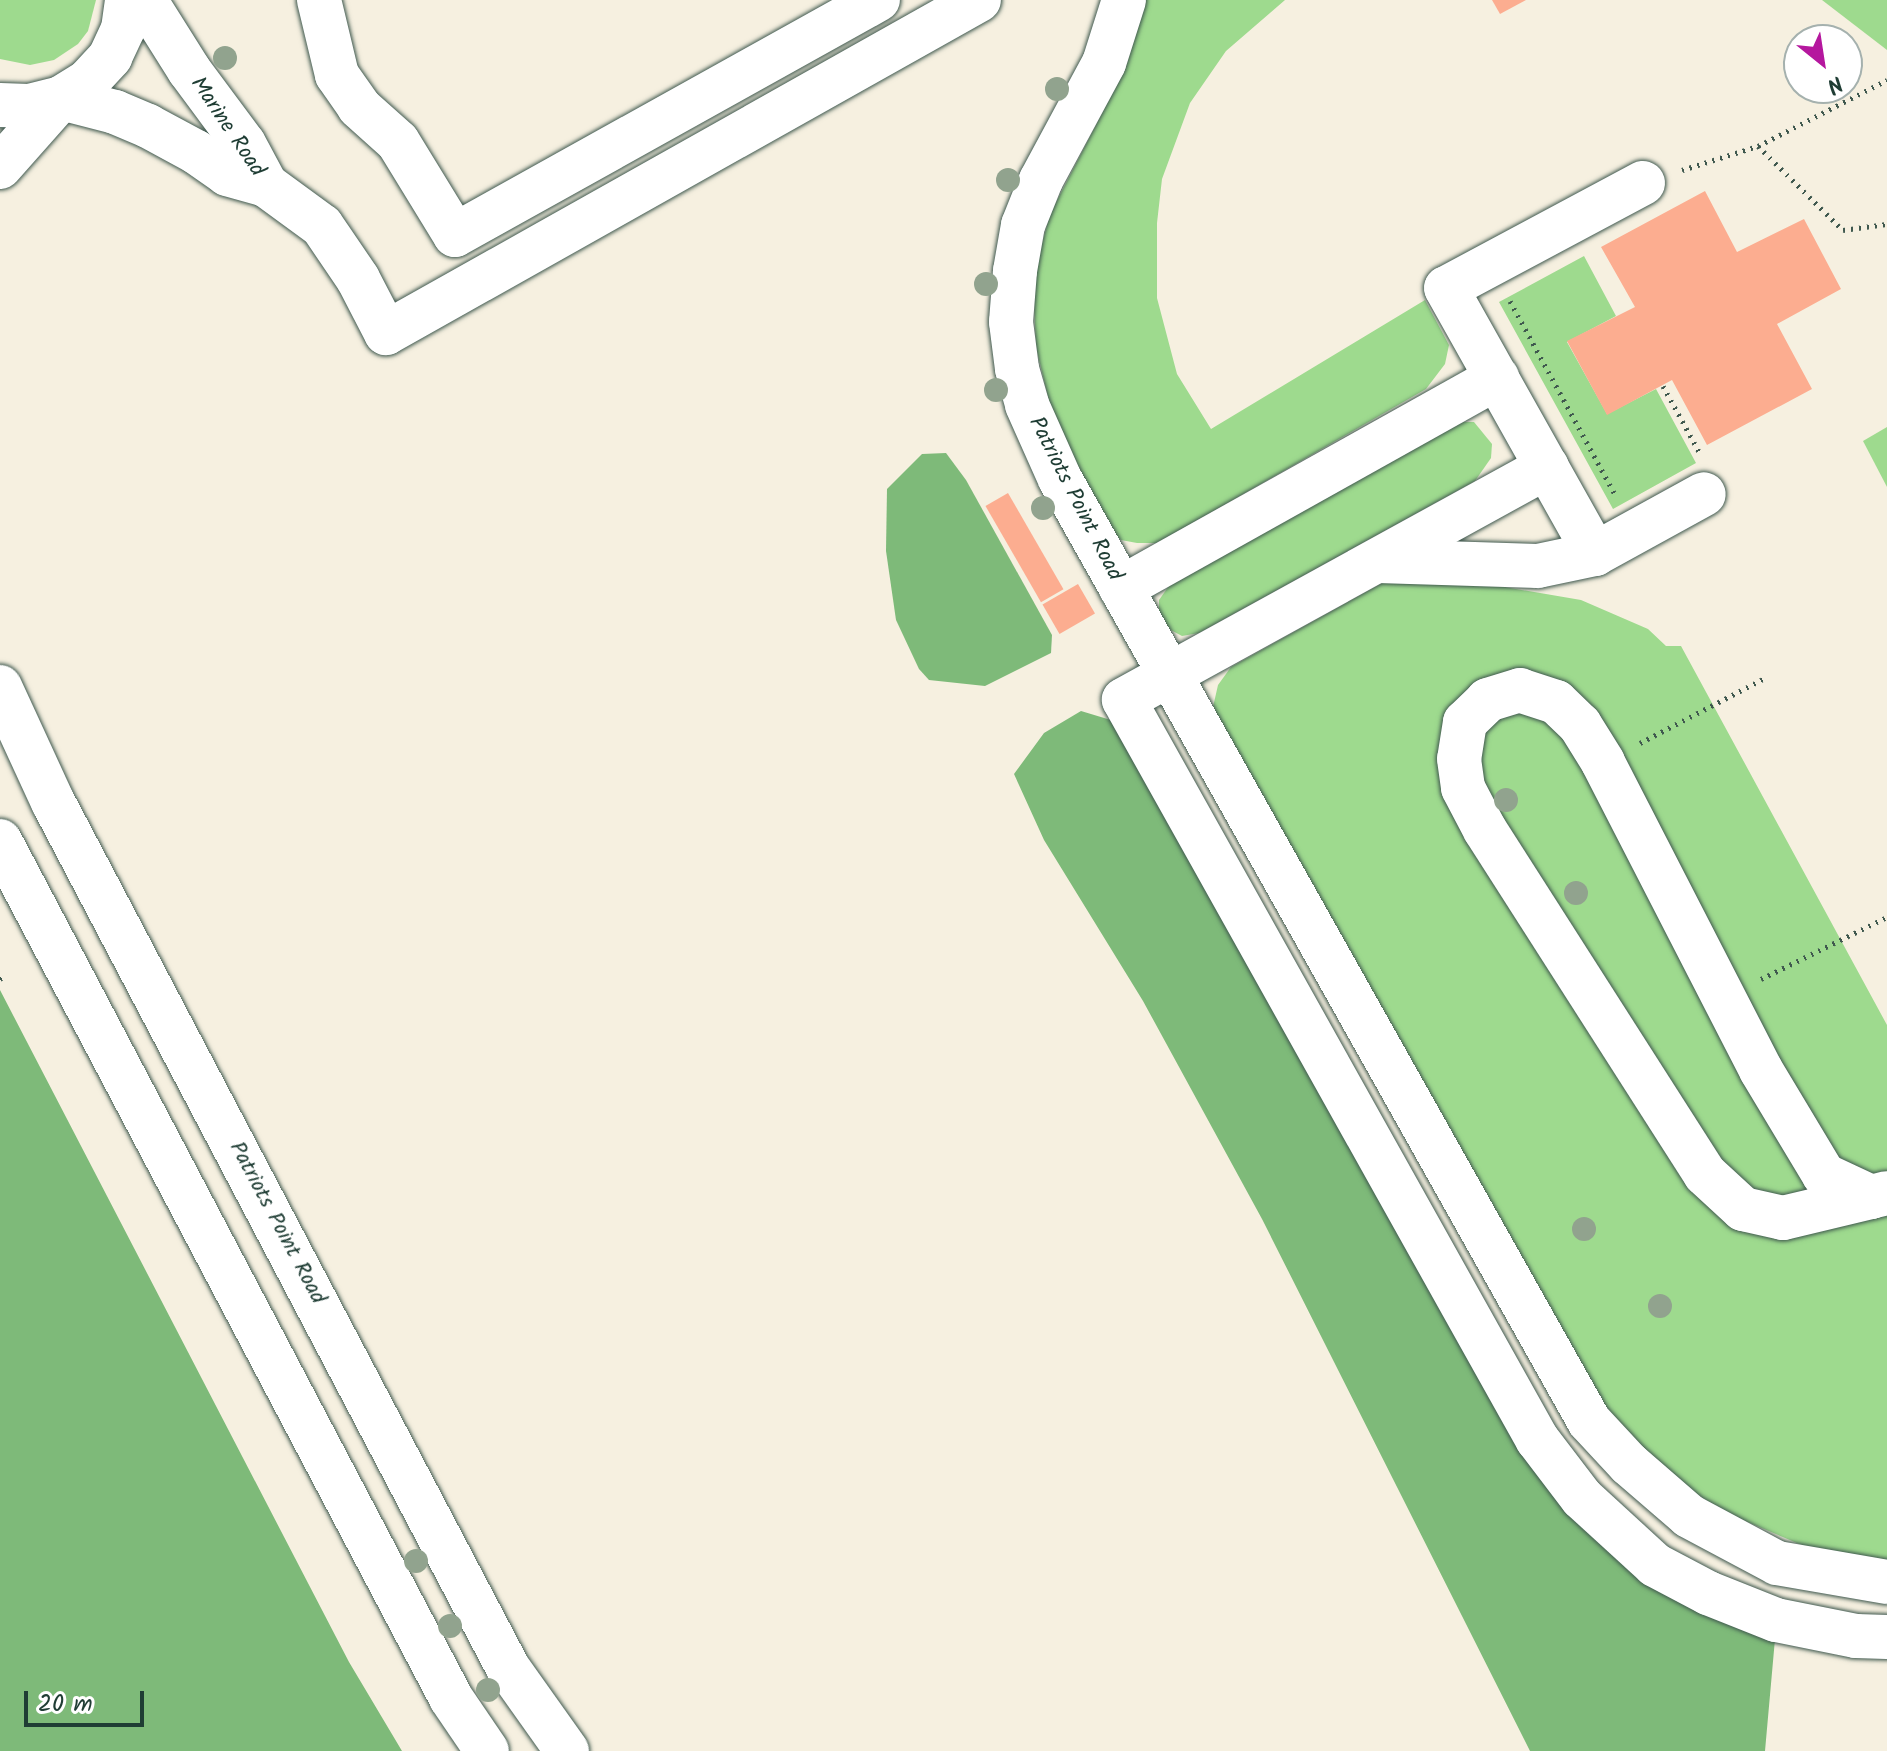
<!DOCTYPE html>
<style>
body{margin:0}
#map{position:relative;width:1887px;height:1751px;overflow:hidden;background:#f6f0e0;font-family:Kalam,sans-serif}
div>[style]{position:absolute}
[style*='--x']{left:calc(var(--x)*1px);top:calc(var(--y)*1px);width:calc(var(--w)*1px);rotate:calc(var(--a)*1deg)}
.green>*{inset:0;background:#9eda8e}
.forest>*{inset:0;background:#7eba79}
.building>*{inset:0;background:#fcad90;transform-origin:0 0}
.path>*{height:5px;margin-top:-2.5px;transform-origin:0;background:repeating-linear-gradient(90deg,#3f584e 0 2px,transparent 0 8px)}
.roads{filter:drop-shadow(0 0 2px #3f584e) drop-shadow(0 0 2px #3f584e)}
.minor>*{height:44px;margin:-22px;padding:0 22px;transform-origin:22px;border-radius:22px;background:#fff}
.trees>*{width:24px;height:24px;margin:-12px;border-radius:50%;background:#91a38e}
span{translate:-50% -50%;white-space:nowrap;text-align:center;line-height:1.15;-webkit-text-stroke:6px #fff;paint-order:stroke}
.street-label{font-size:22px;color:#1f3d34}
.north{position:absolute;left:1783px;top:24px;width:80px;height:80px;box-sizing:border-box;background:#fff;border:2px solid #a5b1ae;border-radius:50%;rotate:150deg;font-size:22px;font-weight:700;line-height:32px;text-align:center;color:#1f3d34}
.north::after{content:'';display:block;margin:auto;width:28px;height:36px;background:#b5179e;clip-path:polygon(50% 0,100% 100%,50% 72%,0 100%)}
.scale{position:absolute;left:24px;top:1691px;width:120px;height:36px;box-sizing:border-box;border:4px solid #1f3d34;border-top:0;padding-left:10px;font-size:24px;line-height:28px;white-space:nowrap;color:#1f3d34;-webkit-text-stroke:6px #fff;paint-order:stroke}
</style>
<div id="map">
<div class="green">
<i style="clip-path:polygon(0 0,96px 0,88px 31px,78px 44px,54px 60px,30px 65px,0 59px)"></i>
<i style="clip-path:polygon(1146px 0,1285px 0,1226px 51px,1190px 103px,1162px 179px,1157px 223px,1157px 298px,1177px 374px,1211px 429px,1425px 300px,1449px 345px,1445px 364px,1426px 389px,1158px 543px,1137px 543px,1121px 540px,1109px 530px,1056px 430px,1036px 347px,1033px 278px,1050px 214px,1126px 67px)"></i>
<i style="clip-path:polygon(1822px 0,1887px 0,1887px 50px)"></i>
<i style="clip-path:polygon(1584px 256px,1616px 316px,1567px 342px,1607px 414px,1656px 389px,1696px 463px,1613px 509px,1499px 302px)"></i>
<i style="clip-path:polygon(1459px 422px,1474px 422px,1492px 444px,1491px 458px,1475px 481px,1199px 633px,1182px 636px,1167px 628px,1159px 616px,1159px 600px,1171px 583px)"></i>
<i style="clip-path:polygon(1887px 427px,1887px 487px,1863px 441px)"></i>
<i style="clip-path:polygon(1384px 582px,1487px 584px,1581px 600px,1648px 629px,1666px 646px,1681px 646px,1887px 1025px,1887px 1560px,1804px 1546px,1724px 1512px,1673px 1478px,1631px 1440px,1594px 1391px,1223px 730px,1213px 707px,1218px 685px,1231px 667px)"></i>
</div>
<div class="forest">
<i style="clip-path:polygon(946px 453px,966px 480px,1052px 635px,1051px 653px,985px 686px,929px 680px,919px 669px,896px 620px,886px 551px,887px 489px,922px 454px)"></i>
<i style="clip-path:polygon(1081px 711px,1124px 724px,1494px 1400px,1775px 1639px,1765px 1751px,1530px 1751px,1262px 1219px,1143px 1001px,1044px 840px,1014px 774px,1044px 733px)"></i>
<i style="clip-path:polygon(0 990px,349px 1662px,402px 1751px,0 1751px)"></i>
</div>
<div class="building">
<i style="clip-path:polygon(1492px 0,1526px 0,1500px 14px)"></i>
<i style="clip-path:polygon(1705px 191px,1737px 252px,1804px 219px,1841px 289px,1777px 324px,1812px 389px,1707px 445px,1672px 380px,1607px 415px,1567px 341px,1635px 307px,1601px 247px)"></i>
<i style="left:1008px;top:493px;width:111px;height:26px;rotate:60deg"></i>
<i style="left:1078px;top:584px;width:34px;height:41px;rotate:60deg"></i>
</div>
<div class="path">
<i style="--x:1758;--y:146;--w:120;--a:44.7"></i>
<i style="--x:1843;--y:230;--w:44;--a:-7.8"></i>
<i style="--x:1682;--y:170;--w:80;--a:-17.5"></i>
<i style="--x:1758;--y:146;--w:145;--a:-27.1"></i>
<i style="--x:1510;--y:301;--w:222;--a:61.5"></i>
<i style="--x:1663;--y:386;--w:79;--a:61.2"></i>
<i style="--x:1640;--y:743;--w:143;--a:-27.5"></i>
<i style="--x:0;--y:979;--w:4;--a:-34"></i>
<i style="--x:1761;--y:979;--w:140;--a:-26.2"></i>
</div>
<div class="roads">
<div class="minor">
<i style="--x:145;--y:0;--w:83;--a:57.8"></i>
<i style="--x:189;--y:70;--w:92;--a:53.4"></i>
<i style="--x:244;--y:144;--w:47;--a:61.8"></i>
<i style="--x:319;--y:0;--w:77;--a:76.5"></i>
<i style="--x:337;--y:75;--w:39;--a:55"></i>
<i style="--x:359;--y:107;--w:52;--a:41.9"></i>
<i style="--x:398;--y:142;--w:109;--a:58.5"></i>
<i style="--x:455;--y:235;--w:484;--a:-29.1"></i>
<i style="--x:1124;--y:0;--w:66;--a:107.6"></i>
<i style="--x:1104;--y:63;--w:133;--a:118.3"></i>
<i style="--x:1041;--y:180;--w:48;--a:111.8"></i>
<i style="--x:1023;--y:225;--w:47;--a:99.9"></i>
<i style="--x:1015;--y:271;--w:51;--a:94.5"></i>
<i style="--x:1011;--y:322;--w:47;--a:82.7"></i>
<i style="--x:1017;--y:369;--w:37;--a:74"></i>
<i style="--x:1027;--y:405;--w:81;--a:66"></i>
<i style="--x:1060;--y:479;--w:1080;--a:60.68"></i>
<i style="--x:1589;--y:1421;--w:59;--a:47.1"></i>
<i style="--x:1629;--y:1464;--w:79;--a:40.9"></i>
<i style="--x:1689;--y:1516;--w:100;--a:28.1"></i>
<i style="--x:1777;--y:1563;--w:112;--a:9.8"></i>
<i style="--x:0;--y:105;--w:29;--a:2"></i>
<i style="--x:29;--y:106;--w:33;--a:-14"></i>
<i style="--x:61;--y:98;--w:32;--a:-32"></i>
<i style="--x:88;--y:81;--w:33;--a:-47"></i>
<i style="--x:110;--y:57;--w:31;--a:-65"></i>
<i style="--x:123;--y:29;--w:29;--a:-82"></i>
<i style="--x:0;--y:167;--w:92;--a:-48.5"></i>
<i style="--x:61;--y:98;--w:56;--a:14.5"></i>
<i style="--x:115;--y:112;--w:36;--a:23"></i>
<i style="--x:148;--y:126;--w:55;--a:28.4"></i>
<i style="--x:196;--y:152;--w:38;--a:35"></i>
<i style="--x:227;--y:174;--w:41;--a:15.8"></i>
<i style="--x:266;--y:185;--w:69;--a:36.2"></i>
<i style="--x:322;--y:226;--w:64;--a:55.8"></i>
<i style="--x:358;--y:279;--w:61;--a:62.6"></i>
<i style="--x:386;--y:333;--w:680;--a:-29.32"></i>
<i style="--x:1643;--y:183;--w:223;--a:151.9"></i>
<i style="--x:1446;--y:288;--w:305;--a:60.7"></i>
<i style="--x:1595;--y:554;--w:124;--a:-28.8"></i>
<i style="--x:1547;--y:467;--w:483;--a:151.2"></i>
<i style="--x:1124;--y:700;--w:847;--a:60.8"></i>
<i style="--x:1537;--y:1439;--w:74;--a:52.7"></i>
<i style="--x:1582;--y:1498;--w:99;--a:42.5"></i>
<i style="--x:1655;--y:1565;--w:60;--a:27.8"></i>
<i style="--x:1708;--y:1593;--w:73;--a:21.7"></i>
<i style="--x:1776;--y:1620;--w:82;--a:11.3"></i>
<i style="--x:1856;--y:1636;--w:31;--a:2"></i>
<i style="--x:1378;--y:561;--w:160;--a:1.8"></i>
<i style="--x:1538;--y:566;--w:58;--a:-11.9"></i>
<i style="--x:1121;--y:588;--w:431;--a:-29.2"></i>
<i style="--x:0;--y:687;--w:127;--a:65.3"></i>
<i style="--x:53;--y:802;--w:978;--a:62.28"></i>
<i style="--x:508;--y:1668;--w:102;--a:54.6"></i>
<i style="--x:0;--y:841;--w:968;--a:62.24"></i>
<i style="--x:451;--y:1698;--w:64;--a:55.8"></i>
<i style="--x:1871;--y:1197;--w:52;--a:-154.9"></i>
<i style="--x:1824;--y:1175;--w:122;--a:-121"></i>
<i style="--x:1761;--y:1070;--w:346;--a:-117.2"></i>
<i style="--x:1603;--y:762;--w:44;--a:-121.9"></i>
<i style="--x:1580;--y:725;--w:33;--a:-136"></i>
<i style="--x:1556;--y:702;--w:38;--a:-162"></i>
<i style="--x:1520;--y:690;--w:34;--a:163"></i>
<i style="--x:1488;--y:700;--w:32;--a:136"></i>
<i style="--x:1465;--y:722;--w:37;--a:99"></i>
<i style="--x:1459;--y:759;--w:29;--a:82"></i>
<i style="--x:1463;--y:788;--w:47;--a:62.4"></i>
<i style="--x:1485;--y:830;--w:408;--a:57.4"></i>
<i style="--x:1705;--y:1174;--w:52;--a:42.6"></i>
<i style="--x:1743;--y:1209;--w:41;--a:12.7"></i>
<i style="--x:1783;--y:1218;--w:90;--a:-13.4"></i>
<i style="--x:1871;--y:1197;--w:16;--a:-14"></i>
</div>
</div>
<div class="trees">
<i style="left:225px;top:58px"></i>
<i style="left:1057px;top:89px"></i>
<i style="left:1008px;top:180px"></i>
<i style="left:986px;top:284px"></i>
<i style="left:996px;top:390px"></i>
<i style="left:1043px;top:508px"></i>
<i style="left:1506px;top:800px"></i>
<i style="left:1576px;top:893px"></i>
<i style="left:1584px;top:1229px"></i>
<i style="left:1660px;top:1306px"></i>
<i style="left:416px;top:1561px"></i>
<i style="left:450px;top:1626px"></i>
<i style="left:488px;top:1690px"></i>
</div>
<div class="street-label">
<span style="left:227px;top:127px;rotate:56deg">Marine Road</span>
<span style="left:1075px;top:499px;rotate:63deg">Patriots Point Road</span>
<span style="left:277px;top:1223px;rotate:62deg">Patriots Point Road</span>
</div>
<div class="north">N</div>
<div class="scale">20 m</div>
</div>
